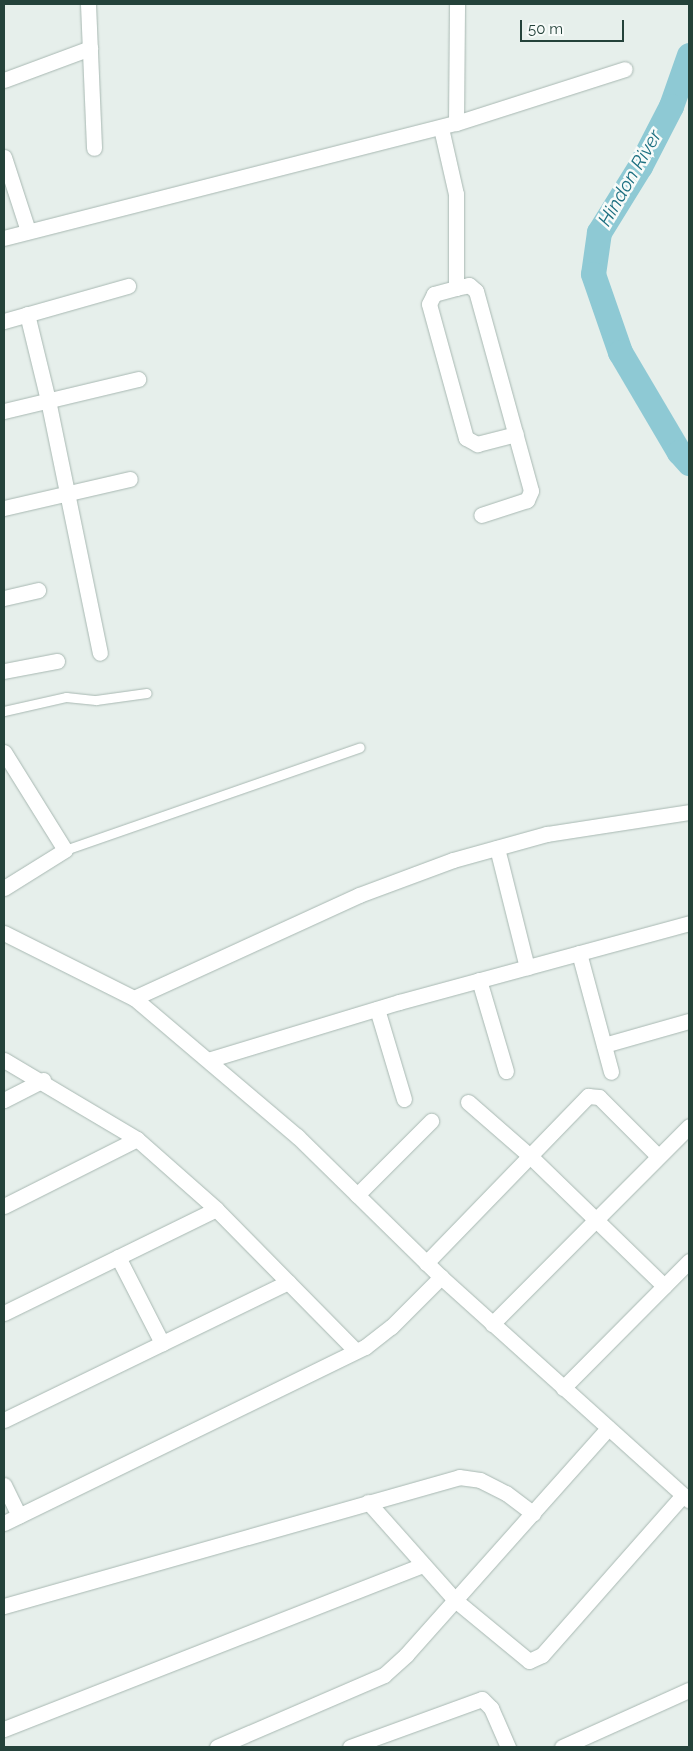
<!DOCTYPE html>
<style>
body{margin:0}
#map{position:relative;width:693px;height:1751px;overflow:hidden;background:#e6efeb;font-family:Raleway,sans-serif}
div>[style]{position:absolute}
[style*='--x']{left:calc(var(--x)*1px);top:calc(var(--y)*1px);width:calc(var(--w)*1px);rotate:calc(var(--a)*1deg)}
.river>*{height:25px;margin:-12.5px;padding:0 12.5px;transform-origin:12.5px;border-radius:12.5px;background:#8ec9d4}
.roads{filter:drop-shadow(0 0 1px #a8b8b2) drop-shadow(0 0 1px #a8b8b2)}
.service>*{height:9px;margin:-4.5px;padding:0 4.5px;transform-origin:4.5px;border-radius:4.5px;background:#fff}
.minor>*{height:15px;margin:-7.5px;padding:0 7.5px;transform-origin:7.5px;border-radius:7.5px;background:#fff}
.tertiary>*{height:15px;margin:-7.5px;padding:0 7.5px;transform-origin:7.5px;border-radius:7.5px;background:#fff}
span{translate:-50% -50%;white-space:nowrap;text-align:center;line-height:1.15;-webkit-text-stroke:5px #f7fbf9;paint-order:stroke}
.water-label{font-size:19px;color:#1c6f80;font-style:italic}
.frame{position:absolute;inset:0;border:5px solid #24423a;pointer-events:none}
.scale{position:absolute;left:520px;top:20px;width:104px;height:22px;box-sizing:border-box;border:2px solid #24423a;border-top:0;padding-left:6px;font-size:15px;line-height:18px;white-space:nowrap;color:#24423a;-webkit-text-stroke:4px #f7fbf9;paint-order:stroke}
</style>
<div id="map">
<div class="river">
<i style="--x:689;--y:55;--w:54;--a:109.4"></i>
<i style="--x:671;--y:106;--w:68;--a:117.3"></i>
<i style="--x:640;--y:166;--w:78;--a:121.8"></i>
<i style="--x:599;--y:232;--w:42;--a:98.1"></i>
<i style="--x:593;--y:274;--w:83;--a:70.9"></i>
<i style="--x:620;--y:352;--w:116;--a:59.5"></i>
<i style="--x:679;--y:452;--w:15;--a:48"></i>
</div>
<div class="roads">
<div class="service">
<i style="--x:4;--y:711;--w:64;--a:-12.7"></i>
<i style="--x:66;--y:697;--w:30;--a:6"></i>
<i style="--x:96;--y:700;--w:51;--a:-7.8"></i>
<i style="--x:65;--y:850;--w:312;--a:-19.2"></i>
</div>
<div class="minor">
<i style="--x:88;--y:4;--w:144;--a:87.6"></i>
<i style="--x:4;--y:80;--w:92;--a:-20.4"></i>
<i style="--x:456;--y:123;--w:177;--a:-17.7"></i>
<i style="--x:441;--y:128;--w:68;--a:77.2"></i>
<i style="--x:456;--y:194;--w:94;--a:90"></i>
<i style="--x:456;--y:288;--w:13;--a:-13"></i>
<i style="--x:469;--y:285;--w:9;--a:41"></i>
<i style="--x:476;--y:291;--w:207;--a:74.6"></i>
<i style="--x:531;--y:491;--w:10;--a:114"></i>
<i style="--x:527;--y:500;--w:48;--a:161.9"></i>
<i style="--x:4;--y:157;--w:78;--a:72"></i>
<i style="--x:4;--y:238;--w:466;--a:-14.3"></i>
<i style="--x:456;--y:123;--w:119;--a:-89.5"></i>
<i style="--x:456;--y:288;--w:23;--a:165"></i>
<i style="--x:434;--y:294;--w:11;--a:117"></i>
<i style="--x:429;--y:304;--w:139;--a:74.6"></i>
<i style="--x:466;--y:438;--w:13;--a:29"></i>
<i style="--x:477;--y:444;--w:40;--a:-14.4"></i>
<i style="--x:27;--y:314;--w:89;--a:76.3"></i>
<i style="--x:48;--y:400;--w:258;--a:78.4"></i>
<i style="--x:4;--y:321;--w:129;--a:-15.8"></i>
<i style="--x:4;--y:411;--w:138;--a:-13.4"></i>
<i style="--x:4;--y:508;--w:129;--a:-13"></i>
<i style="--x:4;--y:598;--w:35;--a:-13"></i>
<i style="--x:4;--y:671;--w:54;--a:-10.7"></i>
<i style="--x:4;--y:752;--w:115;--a:58.1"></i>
<i style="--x:65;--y:850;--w:72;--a:148.1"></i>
<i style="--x:497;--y:848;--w:123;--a:75.9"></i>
<i style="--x:579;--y:953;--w:123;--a:74.9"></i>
<i style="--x:479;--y:980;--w:95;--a:73.5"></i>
<i style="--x:134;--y:998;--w:247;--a:-24.6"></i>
<i style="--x:359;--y:895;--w:100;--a:-20.4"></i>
<i style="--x:453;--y:860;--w:98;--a:-15.5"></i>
<i style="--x:547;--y:834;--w:144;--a:-8.8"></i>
<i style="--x:377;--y:1009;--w:94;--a:73.3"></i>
<i style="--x:604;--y:1045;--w:88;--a:-15.8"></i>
<i style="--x:4;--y:1060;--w:155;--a:30.7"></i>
<i style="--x:137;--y:1139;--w:106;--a:41.5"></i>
<i style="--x:216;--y:1209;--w:199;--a:45.4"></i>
<i style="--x:208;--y:1060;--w:200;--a:-16.9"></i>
<i style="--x:399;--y:1002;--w:301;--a:-15.2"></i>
<i style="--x:4;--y:1100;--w:44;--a:-27.1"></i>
<i style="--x:468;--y:1102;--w:82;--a:41.1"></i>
<i style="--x:530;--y:1156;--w:187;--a:44.1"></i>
<i style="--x:357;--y:1195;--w:105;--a:-45"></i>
<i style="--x:4;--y:1206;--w:149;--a:-26.7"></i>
<i style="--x:118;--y:1257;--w:97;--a:62.9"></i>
<i style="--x:426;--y:1263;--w:233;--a:-45.9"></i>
<i style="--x:588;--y:1096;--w:11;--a:5"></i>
<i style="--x:599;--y:1097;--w:83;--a:45"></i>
<i style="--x:4;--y:1313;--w:236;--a:-26.1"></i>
<i style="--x:492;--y:1324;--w:279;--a:-45.1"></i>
<i style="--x:563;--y:1388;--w:179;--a:-45.2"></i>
<i style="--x:4;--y:1420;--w:316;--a:-25.9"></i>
<i style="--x:4;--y:1485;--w:34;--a:64"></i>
<i style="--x:368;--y:1502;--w:131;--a:48.4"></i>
<i style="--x:455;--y:1600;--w:96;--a:39.5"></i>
<i style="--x:529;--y:1661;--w:14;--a:-25"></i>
<i style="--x:542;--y:1655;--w:213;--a:-48.6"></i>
<i style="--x:4;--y:1523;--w:402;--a:-26"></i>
<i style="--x:365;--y:1347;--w:33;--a:-38"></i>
<i style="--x:391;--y:1327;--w:71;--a:-45"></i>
<i style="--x:4;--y:1606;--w:473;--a:-15.8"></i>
<i style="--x:459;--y:1477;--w:21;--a:8"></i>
<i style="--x:480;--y:1480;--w:29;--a:27"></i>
<i style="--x:506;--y:1493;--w:34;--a:37"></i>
<i style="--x:4;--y:1729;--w:449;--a:-21.4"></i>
<i style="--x:217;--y:1747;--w:182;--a:-23.3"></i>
<i style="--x:384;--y:1675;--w:30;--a:-42"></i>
<i style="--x:406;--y:1655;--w:304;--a:-48.3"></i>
<i style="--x:350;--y:1747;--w:140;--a:-20"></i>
<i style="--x:482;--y:1699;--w:13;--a:45"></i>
<i style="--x:491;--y:1708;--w:43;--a:66.4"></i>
<i style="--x:562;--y:1747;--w:139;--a:-24.2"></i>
</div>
<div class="tertiary">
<i style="--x:4;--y:933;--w:145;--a:26.6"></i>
<i style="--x:134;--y:998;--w:214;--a:40.3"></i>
<i style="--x:297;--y:1136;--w:202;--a:44.4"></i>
<i style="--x:441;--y:1277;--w:334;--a:42"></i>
</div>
</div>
<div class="water-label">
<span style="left:630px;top:178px;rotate:-60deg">Hindon River</span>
</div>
<div class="frame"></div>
<div class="scale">50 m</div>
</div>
